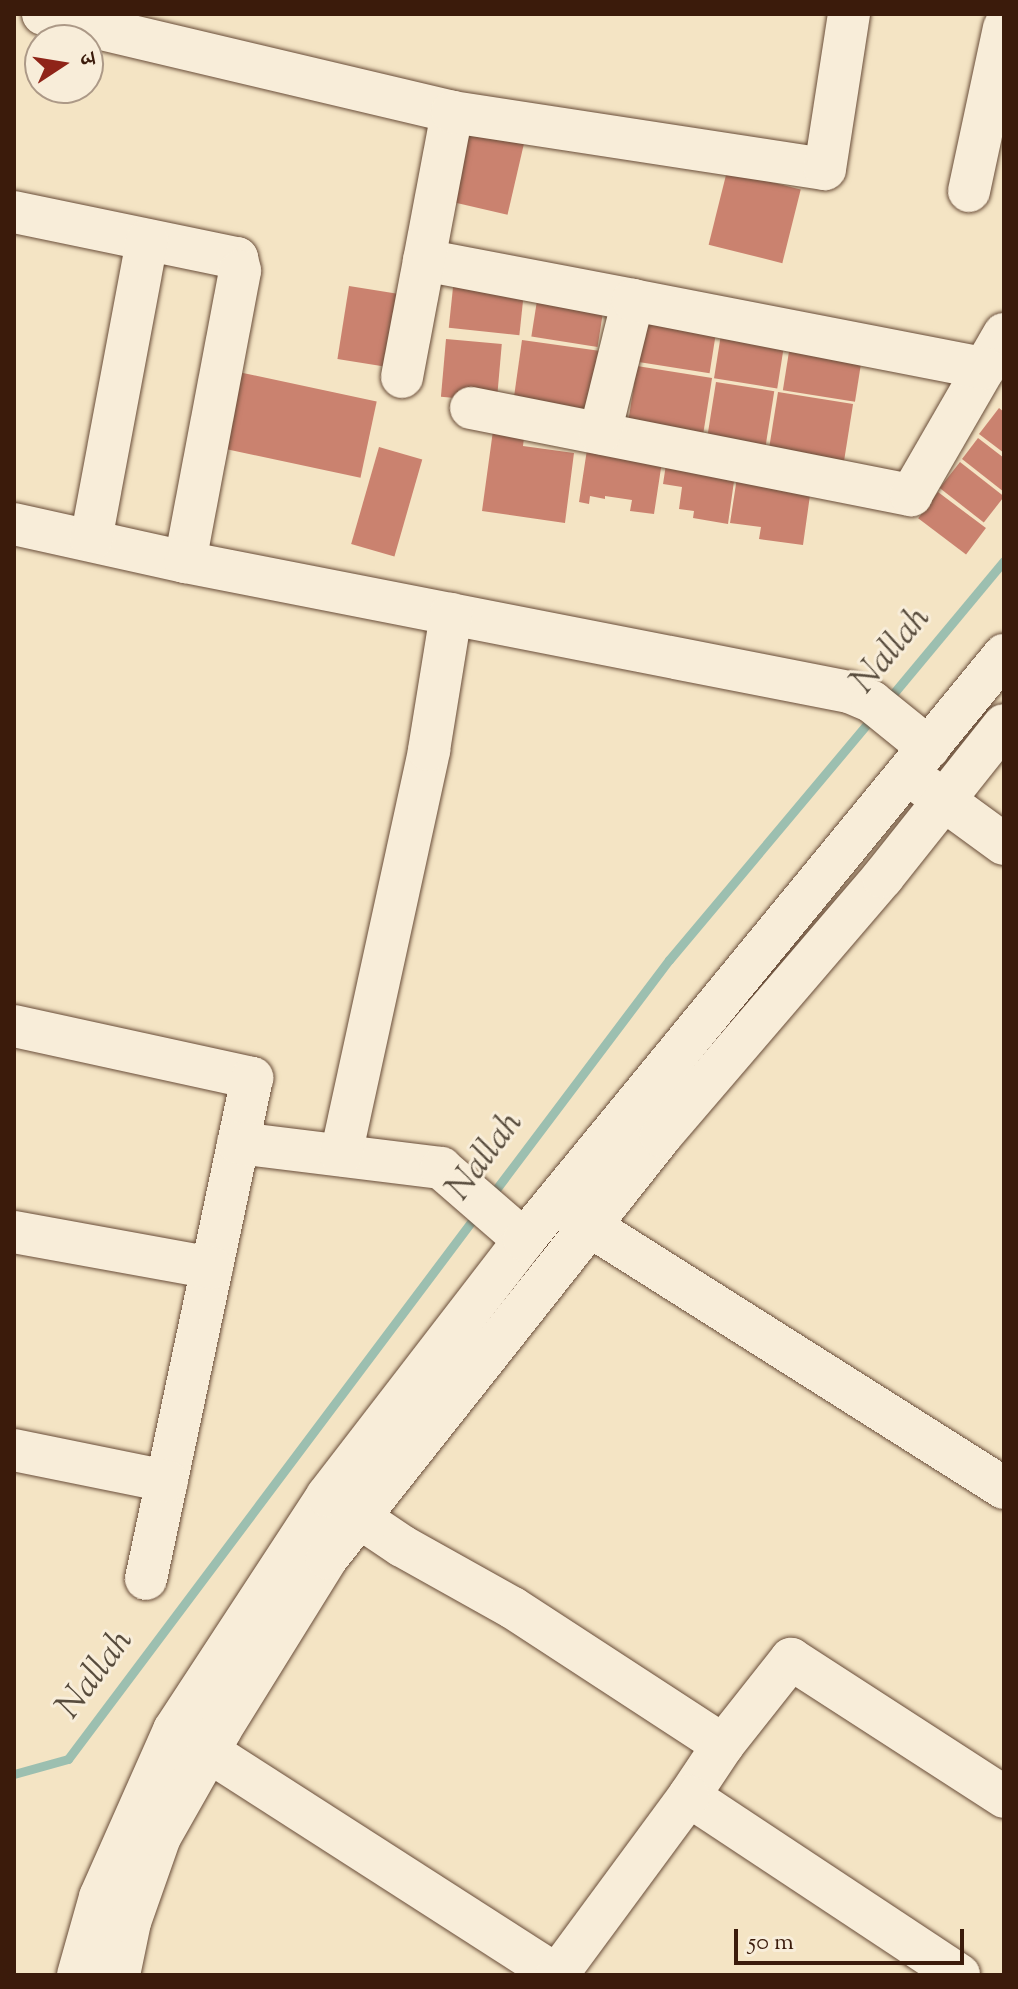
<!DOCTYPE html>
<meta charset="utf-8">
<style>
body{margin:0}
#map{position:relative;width:1018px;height:1989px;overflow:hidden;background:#f4e4c4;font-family:"Sorts Mill Goudy","Noto Serif Devanagari",serif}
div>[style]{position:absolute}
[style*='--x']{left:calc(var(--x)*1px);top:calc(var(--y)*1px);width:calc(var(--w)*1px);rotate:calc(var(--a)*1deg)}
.stream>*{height:9px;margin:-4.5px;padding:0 4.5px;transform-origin:4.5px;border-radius:4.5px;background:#9cbfb0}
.building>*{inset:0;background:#ca826f;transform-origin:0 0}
.roads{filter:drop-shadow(0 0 2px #694d39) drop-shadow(0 0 2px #694d39)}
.minor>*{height:42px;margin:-21px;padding:0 21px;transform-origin:21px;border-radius:21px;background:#f8edd9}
span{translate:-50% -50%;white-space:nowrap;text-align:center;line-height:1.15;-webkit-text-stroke:6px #f8edd9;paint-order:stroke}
.water-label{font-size:36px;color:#584c3d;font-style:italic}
.frame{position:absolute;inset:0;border:16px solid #3b1b0b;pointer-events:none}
.north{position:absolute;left:24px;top:24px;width:80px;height:80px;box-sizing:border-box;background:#f8edd9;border:2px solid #ac9987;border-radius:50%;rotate:78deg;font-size:22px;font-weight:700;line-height:32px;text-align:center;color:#3b1b0b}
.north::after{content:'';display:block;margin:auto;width:28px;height:36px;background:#8f2418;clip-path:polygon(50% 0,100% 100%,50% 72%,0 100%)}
.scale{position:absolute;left:734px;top:1929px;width:230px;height:36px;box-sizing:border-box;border:4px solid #3b1b0b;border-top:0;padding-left:10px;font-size:24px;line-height:28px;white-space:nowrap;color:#3b1b0b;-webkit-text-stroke:6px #f8edd9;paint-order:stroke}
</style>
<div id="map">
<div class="stream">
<i style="--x:888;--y:700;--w:181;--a:-50.2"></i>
<i style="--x:491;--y:1196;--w:296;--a:-53"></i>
<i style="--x:669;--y:960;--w:317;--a:-50"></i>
<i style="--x:14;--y:1774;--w:56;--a:-15.5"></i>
<i style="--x:68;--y:1759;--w:681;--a:-53.11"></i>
</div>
<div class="building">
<i style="left:466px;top:119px;width:62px;height:84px;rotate:13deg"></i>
<i style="left:727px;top:171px;width:76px;height:76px;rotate:14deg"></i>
<i style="left:454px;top:278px;width:71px;height:50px;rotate:6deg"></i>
<i style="left:349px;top:286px;width:49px;height:74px;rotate:9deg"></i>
<i style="left:539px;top:288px;width:67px;height:49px;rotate:9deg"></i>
<i style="left:643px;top:314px;width:75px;height:48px;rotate:9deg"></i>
<i style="left:722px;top:328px;width:64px;height:51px;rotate:9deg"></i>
<i style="left:446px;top:339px;width:56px;height:58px;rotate:5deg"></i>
<i style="left:791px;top:339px;width:73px;height:52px;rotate:9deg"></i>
<i style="left:522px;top:340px;width:81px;height:68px;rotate:8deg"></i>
<i style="left:637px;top:366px;width:76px;height:66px;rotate:9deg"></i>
<i style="left:229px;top:370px;width:151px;height:78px;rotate:12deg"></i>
<i style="left:716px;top:382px;width:59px;height:62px;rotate:9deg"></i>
<i style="left:778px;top:392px;width:76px;height:62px;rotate:9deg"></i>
<i style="clip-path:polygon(999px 408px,1004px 412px,1004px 453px,979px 434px)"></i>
<i style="clip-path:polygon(495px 416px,526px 421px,523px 446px,574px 453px,565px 523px,482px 511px)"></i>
<i style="clip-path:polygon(978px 438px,1004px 458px,1004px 492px,962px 459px)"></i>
<i style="clip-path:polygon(588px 443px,663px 455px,654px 514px,630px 511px,632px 500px,605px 496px,605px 499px,590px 496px,589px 504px,579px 502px)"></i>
<i style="left:379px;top:447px;width:45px;height:101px;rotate:16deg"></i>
<i style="clip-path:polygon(667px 458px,736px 467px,728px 524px,693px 518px,694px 511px,679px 509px,682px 487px,663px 484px)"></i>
<i style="left:960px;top:462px;width:56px;height:33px;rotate:38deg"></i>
<i style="clip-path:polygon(738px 471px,812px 481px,803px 545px,759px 539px,761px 527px,730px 523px)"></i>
<i style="left:938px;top:492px;width:60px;height:33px;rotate:37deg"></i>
</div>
<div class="roads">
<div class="minor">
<i style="--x:43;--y:14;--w:43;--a:14.7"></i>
<i style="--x:87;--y:14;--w:11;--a:100"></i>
<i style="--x:85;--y:25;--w:377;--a:13.3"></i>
<i style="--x:969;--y:191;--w:167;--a:-77.9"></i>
<i style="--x:14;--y:212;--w:228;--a:11.7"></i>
<i style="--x:237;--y:258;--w:13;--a:77"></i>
<i style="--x:240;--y:271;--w:296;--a:100.7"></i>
<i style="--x:424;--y:260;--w:213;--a:10.8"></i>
<i style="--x:402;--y:377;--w:270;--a:-79.3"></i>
<i style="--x:452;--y:112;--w:377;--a:8.7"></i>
<i style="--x:825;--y:169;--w:157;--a:-81.2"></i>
<i style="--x:471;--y:408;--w:449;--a:11.2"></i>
<i style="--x:911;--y:495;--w:186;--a:-60"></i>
<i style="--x:600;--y:433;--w:137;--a:-76.1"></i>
<i style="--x:633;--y:300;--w:358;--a:11"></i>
<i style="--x:14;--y:524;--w:175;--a:12.5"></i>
<i style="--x:185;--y:562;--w:677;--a:11.08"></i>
<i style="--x:849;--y:692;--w:25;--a:23"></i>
<i style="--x:872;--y:702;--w:73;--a:38.9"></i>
<i style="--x:91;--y:540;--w:305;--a:-79.4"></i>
<i style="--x:923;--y:785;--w:100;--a:36.1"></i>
<i style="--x:14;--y:1026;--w:244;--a:12.3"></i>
<i style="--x:252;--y:1078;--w:512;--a:101.95"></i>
<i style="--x:238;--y:1143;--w:205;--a:7"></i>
<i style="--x:441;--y:1168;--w:110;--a:40.9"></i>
<i style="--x:341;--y:1155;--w:414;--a:-77.7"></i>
<i style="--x:429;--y:750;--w:138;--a:-80.8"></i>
<i style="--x:566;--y:1211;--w:518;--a:32.31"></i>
<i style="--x:14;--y:1232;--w:201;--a:10.3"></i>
<i style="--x:14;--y:1450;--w:156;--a:11.5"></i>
<i style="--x:338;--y:1503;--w:77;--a:33.9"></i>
<i style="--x:402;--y:1546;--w:127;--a:29.2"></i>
<i style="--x:513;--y:1608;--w:251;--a:33.1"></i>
<i style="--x:723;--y:1745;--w:61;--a:123.7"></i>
<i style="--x:689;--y:1796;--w:324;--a:33.5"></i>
<i style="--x:186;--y:1737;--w:441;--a:32.7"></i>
<i style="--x:723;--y:1745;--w:110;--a:-51.7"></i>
<i style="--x:791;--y:1659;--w:254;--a:32.9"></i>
<i style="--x:78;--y:1975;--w:81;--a:-74.2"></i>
<i style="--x:100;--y:1897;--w:183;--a:-66.1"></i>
<i style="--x:174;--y:1730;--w:280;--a:-56.8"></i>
<i style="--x:327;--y:1496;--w:323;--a:-52.4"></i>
<i style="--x:524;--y:1240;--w:757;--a:-50.63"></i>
<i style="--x:119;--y:1975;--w:54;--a:-78.3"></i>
<i style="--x:130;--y:1922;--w:90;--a:-70.6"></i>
<i style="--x:160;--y:1837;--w:124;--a:-60.5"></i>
<i style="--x:221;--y:1729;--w:201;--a:-58.2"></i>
<i style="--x:327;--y:1558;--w:538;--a:-51.64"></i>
<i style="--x:661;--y:1136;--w:341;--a:-49.4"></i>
<i style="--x:883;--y:877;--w:194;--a:-51.5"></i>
<i style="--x:557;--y:1975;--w:222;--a:-53.6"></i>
</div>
</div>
<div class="water-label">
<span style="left:892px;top:651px;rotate:-50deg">Nallah</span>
<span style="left:486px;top:1157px;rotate:-53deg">Nallah</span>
<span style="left:96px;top:1675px;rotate:-53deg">Nallah</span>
</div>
<div class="frame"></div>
<div class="north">उ</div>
<div class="scale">50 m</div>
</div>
